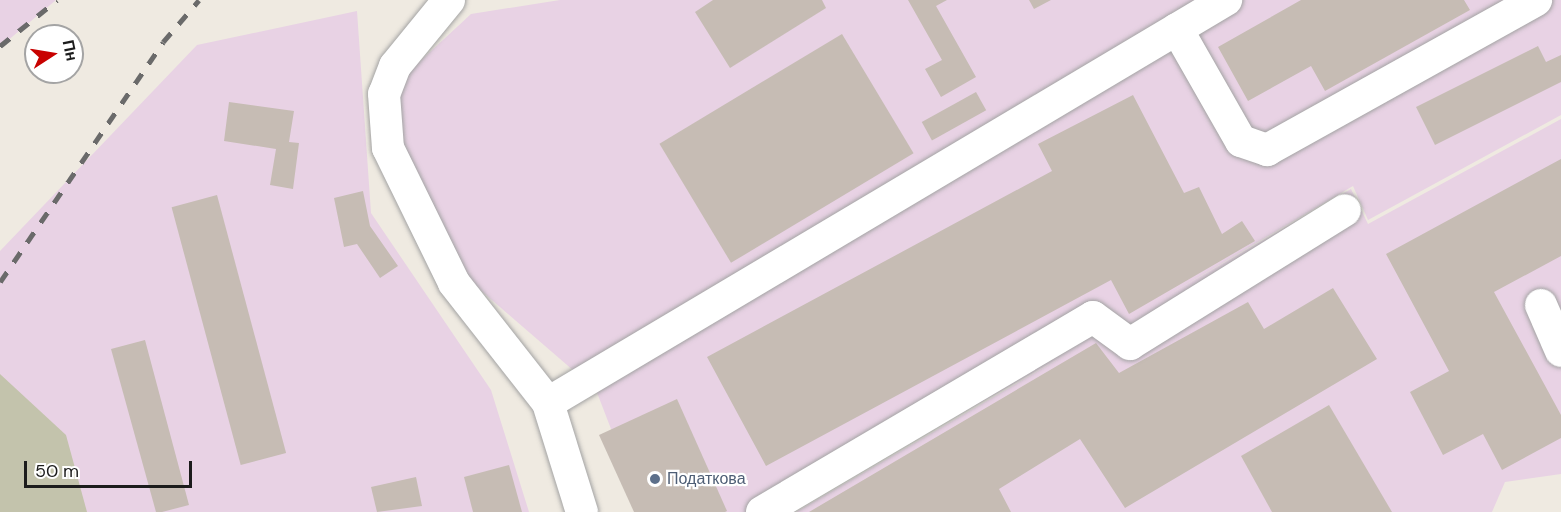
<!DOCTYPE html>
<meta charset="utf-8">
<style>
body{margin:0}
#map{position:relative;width:1561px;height:512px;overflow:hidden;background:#efeae1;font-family:"DM Sans",sans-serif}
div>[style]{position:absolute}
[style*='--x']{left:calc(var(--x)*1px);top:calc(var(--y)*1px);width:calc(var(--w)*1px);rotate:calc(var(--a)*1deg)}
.industrial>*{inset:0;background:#e8d2e4}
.construction>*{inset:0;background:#c3c3ac}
.building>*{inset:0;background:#c6bcb4;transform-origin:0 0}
.roads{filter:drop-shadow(0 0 2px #a3a3a3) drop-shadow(0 0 2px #a3a3a3)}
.minor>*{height:32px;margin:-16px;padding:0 16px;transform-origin:16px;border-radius:16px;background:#fff}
.rail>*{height:4.5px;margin-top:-2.25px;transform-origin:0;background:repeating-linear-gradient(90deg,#6a6a6a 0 12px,transparent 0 24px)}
.dots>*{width:16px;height:16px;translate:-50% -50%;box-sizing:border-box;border:3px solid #fff;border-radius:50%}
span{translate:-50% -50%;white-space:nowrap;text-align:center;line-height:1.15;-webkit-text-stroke:4.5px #fff;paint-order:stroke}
.service-label{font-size:16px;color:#4e5e75}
.left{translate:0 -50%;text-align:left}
.north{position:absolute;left:24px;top:24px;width:60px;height:60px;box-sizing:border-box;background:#fff;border:2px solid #a4a4a4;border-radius:50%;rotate:78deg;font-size:16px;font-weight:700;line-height:24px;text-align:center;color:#1c1c1c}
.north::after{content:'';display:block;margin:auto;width:21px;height:27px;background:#c80200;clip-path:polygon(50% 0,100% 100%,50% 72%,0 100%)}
.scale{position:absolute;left:24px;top:461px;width:168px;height:27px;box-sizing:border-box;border:3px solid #1c1c1c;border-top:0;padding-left:8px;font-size:18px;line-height:21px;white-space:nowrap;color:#1c1c1c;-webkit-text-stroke:4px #fff;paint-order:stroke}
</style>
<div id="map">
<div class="industrial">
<i style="clip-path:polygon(0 0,56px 0,0 47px)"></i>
<i style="clip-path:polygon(560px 0,1561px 0,1561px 115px,1368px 220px,1353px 186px,1160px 300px,1351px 189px,1368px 224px,1561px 119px,1561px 474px,1505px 482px,1492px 512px,796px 512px,1074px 350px,786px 512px,643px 512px,596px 390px,463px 275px,402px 176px,389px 90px,471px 14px)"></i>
<i style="clip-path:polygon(357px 11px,371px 213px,491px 390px,529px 512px,0 512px,0 251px,197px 45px)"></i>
</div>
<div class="construction">
<i style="clip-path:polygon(0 374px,66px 435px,87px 512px,0 512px)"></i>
</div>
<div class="building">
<i style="clip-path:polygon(713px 0,822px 0,826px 8px,730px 68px,695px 12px)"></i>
<i style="clip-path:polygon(908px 0,947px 0,936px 6px,976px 77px,941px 97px,925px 69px,942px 60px)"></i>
<i style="clip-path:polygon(1029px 0,1051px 0,1034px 9px)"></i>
<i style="clip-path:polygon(1301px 0,1464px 0,1470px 10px,1325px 91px,1311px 66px,1248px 101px,1218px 47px)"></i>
<i style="left:842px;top:34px;width:139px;height:213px;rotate:59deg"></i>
<i style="clip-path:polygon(1538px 46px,1546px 62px,1561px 55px,1561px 82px,1435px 145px,1416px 107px)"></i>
<i style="left:976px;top:92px;width:21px;height:62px;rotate:61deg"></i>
<i style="clip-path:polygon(1133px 95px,1184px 193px,1199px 187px,1222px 234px,1242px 221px,1255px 241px,1129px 314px,1111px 280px,766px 466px,707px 357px,1052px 171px,1038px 144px)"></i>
<i style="clip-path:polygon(229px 102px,294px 111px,289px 142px,299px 143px,293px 189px,270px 185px,276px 149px,224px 141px)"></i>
<i style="clip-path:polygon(1561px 159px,1561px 256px,1494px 292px,1561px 415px,1561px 438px,1502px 470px,1483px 434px,1443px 455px,1410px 392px,1449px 371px,1386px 254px)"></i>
<i style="clip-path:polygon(363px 191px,370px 226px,398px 266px,380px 278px,357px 244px,344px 247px,334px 198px)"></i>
<i style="left:217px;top:195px;width:267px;height:47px;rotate:75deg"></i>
<i style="clip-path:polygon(1333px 288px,1377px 359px,1125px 508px,1080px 439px,999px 489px,1011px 512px,809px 512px,1096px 343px,1119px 373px,1248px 302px,1264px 329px)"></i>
<i style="clip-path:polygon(145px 340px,189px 505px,162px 512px,156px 512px,111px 349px)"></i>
<i style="clip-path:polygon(677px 399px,727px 511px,725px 512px,634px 512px,599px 435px)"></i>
<i style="clip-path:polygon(1329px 405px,1392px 512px,1272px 512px,1241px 456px)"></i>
<i style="clip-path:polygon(509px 465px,522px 512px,473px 512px,464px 477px)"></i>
<i style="clip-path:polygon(416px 477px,422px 506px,377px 512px,371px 487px)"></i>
</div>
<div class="roads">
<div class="minor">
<i style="--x:449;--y:0;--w:85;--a:129.3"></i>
<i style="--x:395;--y:66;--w:30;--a:111"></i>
<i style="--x:384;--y:94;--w:54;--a:85.8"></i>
<i style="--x:388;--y:148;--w:150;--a:63.9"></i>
<i style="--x:454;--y:283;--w:152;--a:51.9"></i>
<i style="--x:548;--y:403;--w:114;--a:72.7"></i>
<i style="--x:1177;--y:29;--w:129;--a:60.3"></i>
<i style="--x:1241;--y:141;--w:28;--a:19"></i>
<i style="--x:1267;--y:150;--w:308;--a:-29.1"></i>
<i style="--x:1541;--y:305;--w:50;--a:66.5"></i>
<i style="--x:548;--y:403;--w:789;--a:-30.73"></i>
<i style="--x:762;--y:512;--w:384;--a:-30.5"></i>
<i style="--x:1093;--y:317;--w:46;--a:36.1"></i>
<i style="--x:1130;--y:344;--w:253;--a:-31.9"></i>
</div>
</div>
<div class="rail">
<i style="--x:0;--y:46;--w:73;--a:-38.9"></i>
<i style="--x:0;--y:282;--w:290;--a:-55.8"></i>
<i style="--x:163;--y:42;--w:55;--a:-49.4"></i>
</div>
<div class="dots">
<i style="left:655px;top:479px;background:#5c6f8a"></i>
</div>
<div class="service-label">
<span class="left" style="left:667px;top:479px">Податкова</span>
</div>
<div class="north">Пн</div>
<div class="scale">50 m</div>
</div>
